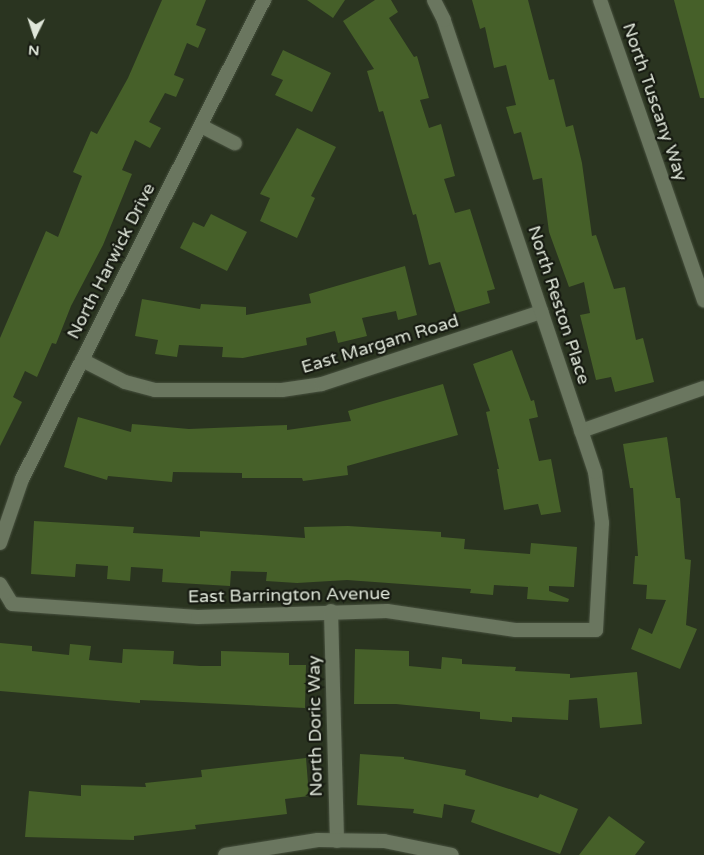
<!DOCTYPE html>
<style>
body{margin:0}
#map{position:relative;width:704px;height:855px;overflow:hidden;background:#2a3420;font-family:"Varela Round",sans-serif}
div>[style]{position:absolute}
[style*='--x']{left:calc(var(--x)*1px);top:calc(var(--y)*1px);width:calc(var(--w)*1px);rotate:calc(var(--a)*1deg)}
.building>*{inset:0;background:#466029}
.roads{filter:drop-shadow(0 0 1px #48513f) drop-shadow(0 0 1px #48513f)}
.minor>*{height:14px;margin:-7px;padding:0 7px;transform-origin:7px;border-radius:7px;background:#6a765f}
.tertiary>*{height:14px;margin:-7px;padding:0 7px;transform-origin:7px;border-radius:7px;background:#6a765f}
span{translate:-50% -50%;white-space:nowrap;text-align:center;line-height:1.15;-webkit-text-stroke:4.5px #161a11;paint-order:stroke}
.street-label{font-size:18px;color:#dfe6d9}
.north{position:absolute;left:10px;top:10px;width:50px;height:50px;-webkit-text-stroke:4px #161a11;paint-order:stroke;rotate:184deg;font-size:14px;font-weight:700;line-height:20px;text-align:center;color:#dfe6d9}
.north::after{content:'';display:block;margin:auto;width:18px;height:22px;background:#dfe6d9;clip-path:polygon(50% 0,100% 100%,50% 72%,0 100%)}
</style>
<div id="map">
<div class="building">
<i style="clip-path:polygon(162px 0,206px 0,196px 25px,206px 29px,198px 48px,187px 43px,174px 75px,184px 79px,176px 97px,165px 93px,149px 122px,161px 128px,150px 148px,135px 140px,122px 170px,132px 174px,103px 245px,71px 306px,56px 344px,52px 343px,37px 377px,25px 371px,13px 397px,22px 402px,0 446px,0 338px,46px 231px,58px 237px,82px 176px,73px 172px,91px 131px,97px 134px,128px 78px)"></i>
<i style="clip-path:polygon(307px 0,345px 0,333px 18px)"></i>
<i style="clip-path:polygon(375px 0,391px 0,398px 12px,389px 18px,414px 57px,417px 56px,429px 98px,420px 100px,429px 128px,441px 124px,455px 176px,444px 179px,455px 213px,470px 209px,495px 289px,487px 291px,490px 303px,456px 313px,440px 262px,429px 265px,416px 214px,413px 215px,383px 111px,379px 112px,367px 71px,374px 69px,343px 21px)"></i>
<i style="clip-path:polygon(472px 0,528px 0,549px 80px,554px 79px,566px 127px,573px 125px,582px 163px,592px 236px,596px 235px,614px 289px,625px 287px,636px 340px,643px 338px,654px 382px,615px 392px,611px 377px,596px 380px,580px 315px,590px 313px,584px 282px,569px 287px,549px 232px,542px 178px,533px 180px,521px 132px,514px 134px,506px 107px,516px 105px,506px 65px,494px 68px,485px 27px,480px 29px)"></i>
<i style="clip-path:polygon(674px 0,704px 0,704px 98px,700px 98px)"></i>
<i style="clip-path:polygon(283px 50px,331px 73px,312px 112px,275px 95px,283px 80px,271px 75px)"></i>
<i style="clip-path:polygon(297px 128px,336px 147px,311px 196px,315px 198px,297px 238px,260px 221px,270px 198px,260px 194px)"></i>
<i style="clip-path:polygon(211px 214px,247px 232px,227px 271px,180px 248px,193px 222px,204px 227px)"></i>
<i style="clip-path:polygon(405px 266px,417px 315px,398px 320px,396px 311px,362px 318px,367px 336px,338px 343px,335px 331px,306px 338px,307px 345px,243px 358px,222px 357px,223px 347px,179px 345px,177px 357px,155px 354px,158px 340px,135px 336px,142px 299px,200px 309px,201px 304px,246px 307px,246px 315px,311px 303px,309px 294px)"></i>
<i style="clip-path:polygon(512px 350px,531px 401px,534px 400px,538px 417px,529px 419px,539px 461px,551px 459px,561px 512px,541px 515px,538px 504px,504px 510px,497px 469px,499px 469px,486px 412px,490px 411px,473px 364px)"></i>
<i style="clip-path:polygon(443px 384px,458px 435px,347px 466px,348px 475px,303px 481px,302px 478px,242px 478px,242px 473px,173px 472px,172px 482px,108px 476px,107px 480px,64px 467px,78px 417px,131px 432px,132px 424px,189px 429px,287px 425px,287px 430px,351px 421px,348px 411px)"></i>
<i style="clip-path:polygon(667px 437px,676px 498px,680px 498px,685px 559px,691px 560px,686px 625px,697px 629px,680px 669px,631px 649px,639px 628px,652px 634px,666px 600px,646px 599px,647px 585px,633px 584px,635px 556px,638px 556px,633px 488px,630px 488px,623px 444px)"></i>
<i style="clip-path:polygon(34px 521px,134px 527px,133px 533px,200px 537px,200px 531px,305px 538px,304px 527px,348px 526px,441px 532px,441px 537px,465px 539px,464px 549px,530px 554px,531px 543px,577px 547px,574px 587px,549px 586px,549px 591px,569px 599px,568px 602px,527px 599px,528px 587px,494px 585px,493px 595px,470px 593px,471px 589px,347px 580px,297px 583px,266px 581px,267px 572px,231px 571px,230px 586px,162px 582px,163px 569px,131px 567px,130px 581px,107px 579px,108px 566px,76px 564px,75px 577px,31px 574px)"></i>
<i style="clip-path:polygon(0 643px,32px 646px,32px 651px,69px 655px,70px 644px,91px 646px,89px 660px,122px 663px,123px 649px,174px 651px,173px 664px,200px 666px,221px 666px,221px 651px,289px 653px,289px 665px,306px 665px,305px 708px,140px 700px,140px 703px,0 691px)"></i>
<i style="clip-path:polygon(355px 649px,409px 651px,409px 666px,441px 669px,442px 657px,462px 659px,462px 664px,516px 667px,515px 671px,570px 674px,570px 678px,637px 672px,642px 724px,600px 728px,597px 698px,569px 700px,568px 720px,512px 717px,512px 722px,480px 719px,480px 712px,396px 704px,354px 704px)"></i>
<i style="clip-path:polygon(360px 754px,404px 757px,404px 759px,466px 770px,465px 775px,538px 798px,540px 794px,578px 809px,560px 854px,471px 822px,475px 810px,444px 804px,442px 818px,413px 813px,414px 809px,357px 805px)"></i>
<i style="clip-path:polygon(306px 758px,309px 796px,285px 799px,287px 814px,195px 825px,196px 829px,134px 836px,134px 840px,25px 837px,29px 791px,81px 796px,81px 785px,146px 787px,145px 783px,202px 777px,201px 770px)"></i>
<i style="clip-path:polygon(609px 816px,645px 842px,635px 855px,579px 855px)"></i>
</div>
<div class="roads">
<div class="minor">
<i style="--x:201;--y:126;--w:38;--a:27"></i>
<i style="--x:82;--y:360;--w:48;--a:27.1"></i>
<i style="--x:125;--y:382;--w:31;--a:15"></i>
<i style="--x:155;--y:390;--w:127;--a:0"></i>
<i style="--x:282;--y:390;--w:40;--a:-8.5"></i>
<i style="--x:322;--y:384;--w:231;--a:-18.2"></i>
<i style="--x:581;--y:431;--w:130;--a:-19.3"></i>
<i style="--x:0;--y:543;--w:68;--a:-71"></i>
<i style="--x:22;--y:479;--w:537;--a:-63.2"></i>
<i style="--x:0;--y:584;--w:23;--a:59"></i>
<i style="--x:12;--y:604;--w:186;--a:4"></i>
<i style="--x:198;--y:617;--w:189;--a:-1.8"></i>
<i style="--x:387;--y:611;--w:130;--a:8.4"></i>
<i style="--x:516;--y:630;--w:80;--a:0"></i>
<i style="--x:596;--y:630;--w:107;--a:-86.8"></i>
<i style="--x:602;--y:523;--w:51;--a:-97.8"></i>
<i style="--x:595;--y:472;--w:477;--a:-108.5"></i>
<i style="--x:444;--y:20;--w:22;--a:-117"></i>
<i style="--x:331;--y:611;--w:230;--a:88.5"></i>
<i style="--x:225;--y:855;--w:94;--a:-9.2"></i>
<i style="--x:318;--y:840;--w:66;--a:0.9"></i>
<i style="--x:384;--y:841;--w:69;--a:11.6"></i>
</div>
<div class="tertiary">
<i style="--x:600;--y:0;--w:318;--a:70.9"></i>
</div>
</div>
<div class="street-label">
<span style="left:655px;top:102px;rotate:71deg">North Tuscany Way</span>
<span style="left:111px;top:261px;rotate:-63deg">North Harwick Drive</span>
<span style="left:559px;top:305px;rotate:72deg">North Reston Place</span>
<span style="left:380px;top:344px;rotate:-17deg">East Margam Road</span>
<span style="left:289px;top:595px;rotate:-1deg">East Barrington Avenue</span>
<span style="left:315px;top:726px;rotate:-91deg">North Doric Way</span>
</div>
<div class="north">N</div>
</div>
